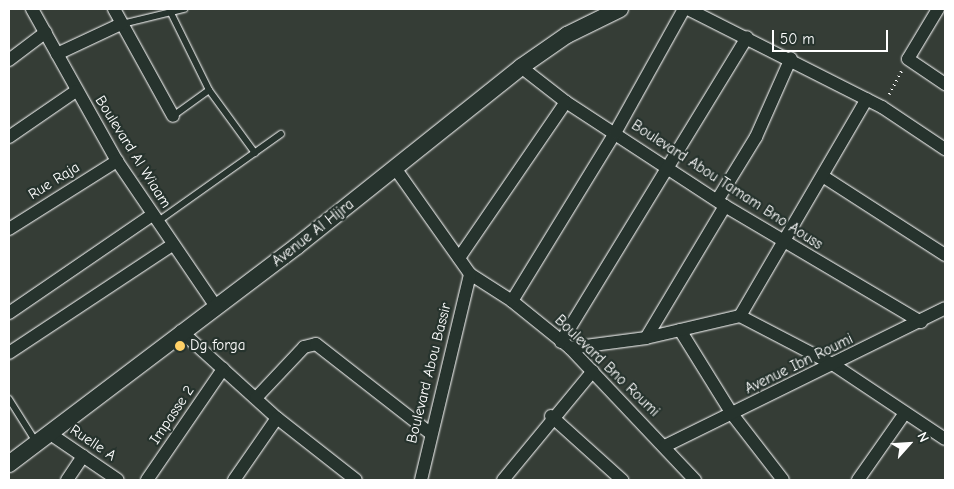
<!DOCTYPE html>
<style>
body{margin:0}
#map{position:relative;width:954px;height:489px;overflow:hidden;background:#353d36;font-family:"Comic Neue",sans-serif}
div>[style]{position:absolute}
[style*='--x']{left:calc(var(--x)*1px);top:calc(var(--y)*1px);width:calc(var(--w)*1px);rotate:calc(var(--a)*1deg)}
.path>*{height:2.5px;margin-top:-1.25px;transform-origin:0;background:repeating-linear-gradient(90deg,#fff 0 1px,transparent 0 5px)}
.roads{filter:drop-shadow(0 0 1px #fff) drop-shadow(0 0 1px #fff)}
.service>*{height:6px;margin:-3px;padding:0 3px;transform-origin:3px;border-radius:3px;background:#26332d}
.minor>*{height:12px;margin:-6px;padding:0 6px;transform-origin:6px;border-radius:6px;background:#26332d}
.tertiary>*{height:16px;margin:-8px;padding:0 8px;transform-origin:8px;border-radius:8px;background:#26332d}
.dots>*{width:14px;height:14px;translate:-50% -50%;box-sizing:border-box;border:2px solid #26332d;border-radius:50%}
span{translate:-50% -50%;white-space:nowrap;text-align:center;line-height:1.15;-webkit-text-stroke:4.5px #26332d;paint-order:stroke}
.street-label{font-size:15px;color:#fff}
.poi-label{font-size:15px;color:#fff}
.left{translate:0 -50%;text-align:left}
.frame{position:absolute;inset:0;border:10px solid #fff;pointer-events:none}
.north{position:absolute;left:884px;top:419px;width:50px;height:50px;-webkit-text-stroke:4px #26332d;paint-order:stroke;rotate:64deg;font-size:14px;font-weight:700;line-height:20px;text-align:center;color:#fff}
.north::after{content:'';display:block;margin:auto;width:18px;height:22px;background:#fff;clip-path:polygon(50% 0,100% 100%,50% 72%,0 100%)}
.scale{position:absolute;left:772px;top:30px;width:116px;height:22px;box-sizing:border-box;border:2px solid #fff;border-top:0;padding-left:6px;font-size:15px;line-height:18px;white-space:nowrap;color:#fff;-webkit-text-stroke:4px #26332d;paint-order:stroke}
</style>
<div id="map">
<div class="path">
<i style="--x:889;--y:94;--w:26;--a:-62"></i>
</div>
<div class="roads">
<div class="service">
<i style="--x:171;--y:13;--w:86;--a:63.7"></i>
<i style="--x:209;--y:90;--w:78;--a:53.9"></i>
<i style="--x:122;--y:24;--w:64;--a:-13.6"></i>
<i style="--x:173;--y:116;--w:44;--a:-35.8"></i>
<i style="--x:157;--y:222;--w:152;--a:-35.4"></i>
<i style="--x:9;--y:399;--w:51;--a:57.9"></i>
</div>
<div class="minor">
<i style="--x:32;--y:9;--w:174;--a:60.8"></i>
<i style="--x:117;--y:161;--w:174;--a:55.8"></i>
<i style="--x:114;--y:9;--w:122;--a:61.1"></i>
<i style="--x:688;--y:9;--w:217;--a:26.8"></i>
<i style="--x:882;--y:107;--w:76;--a:33.7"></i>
<i style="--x:938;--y:9;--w:58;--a:121"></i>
<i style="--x:908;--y:59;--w:45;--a:34"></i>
<i style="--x:57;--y:54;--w:71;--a:-25.1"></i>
<i style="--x:9;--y:60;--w:46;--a:-37.1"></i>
<i style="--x:521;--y:67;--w:57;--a:37.9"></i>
<i style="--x:566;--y:102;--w:190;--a:33.2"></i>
<i style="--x:725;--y:206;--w:228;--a:30.6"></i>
<i style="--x:9;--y:137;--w:81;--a:-34.5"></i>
<i style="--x:395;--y:168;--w:130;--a:54.7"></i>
<i style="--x:470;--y:274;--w:50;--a:32.7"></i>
<i style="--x:512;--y:301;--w:75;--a:39"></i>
<i style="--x:570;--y:348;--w:182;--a:46.6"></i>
<i style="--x:824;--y:177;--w:144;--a:32.8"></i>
<i style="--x:718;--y:199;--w:73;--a:-58.5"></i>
<i style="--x:756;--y:137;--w:86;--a:-66.1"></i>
<i style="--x:9;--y:229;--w:128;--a:-32.2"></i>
<i style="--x:459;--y:258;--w:189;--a:-55.6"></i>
<i style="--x:512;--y:301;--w:197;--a:-58.5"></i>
<i style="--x:615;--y:133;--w:142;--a:-60.9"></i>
<i style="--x:9;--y:313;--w:173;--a:-34.4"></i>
<i style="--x:740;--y:316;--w:251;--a:-59.7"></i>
<i style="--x:680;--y:330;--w:99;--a:58.2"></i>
<i style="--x:732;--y:414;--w:83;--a:52.3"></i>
<i style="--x:181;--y:331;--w:130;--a:42.2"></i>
<i style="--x:277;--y:418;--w:100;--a:38.1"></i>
<i style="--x:646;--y:338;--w:154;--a:-59.1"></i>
<i style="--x:561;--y:342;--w:357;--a:-58.6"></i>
<i style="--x:570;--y:348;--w:77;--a:-7.5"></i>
<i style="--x:646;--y:338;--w:97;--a:-13.2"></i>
<i style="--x:740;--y:316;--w:106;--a:27.5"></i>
<i style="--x:834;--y:365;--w:133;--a:33.7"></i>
<i style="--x:9;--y:353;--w:196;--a:-33.5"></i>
<i style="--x:256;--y:398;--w:70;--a:-46.7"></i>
<i style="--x:304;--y:347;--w:12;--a:-14"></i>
<i style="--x:316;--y:344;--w:146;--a:38"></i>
<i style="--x:551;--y:416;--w:96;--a:42"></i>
<i style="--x:49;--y:433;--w:83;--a:34.3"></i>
<i style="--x:665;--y:446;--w:312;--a:-26.2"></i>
<i style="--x:67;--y:480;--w:29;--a:-56"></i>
<i style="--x:147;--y:480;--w:135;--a:-55.6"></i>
<i style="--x:234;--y:480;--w:75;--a:-55.3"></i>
<i style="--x:421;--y:480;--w:212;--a:-76.6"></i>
<i style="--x:503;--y:480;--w:141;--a:-50.5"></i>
<i style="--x:858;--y:480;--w:82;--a:-55"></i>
</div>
<div class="tertiary">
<i style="--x:9;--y:464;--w:361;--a:-37.1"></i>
<i style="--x:297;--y:246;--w:287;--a:-38.6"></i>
<i style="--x:521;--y:67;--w:56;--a:-34.8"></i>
<i style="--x:567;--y:35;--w:59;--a:-26.1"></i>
</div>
</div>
<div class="dots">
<i style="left:180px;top:346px;background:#ffd166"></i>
</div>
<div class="street-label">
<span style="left:133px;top:152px;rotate:58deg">Boulevard Al Wiaam</span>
<span style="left:54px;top:181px;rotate:-32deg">Rue Raja</span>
<span style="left:727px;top:185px;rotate:33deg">Boulevard Abou Tamam Bno Aouss</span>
<span style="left:313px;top:233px;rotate:-38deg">Avenue Al Hijra</span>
<span style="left:799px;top:364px;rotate:-26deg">Avenue Ibn Roumi</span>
<span style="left:607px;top:366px;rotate:44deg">Boulevard Bno Roumi</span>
<span style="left:429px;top:373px;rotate:-76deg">Boulevard Abou Bassir</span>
<span style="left:172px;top:415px;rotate:-56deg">Impasse 2</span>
<span style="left:93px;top:443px;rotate:34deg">Ruelle A</span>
</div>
<div class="poi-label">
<span class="left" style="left:190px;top:346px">Dg forga</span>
</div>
<div class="frame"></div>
<div class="north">N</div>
<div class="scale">50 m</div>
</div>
